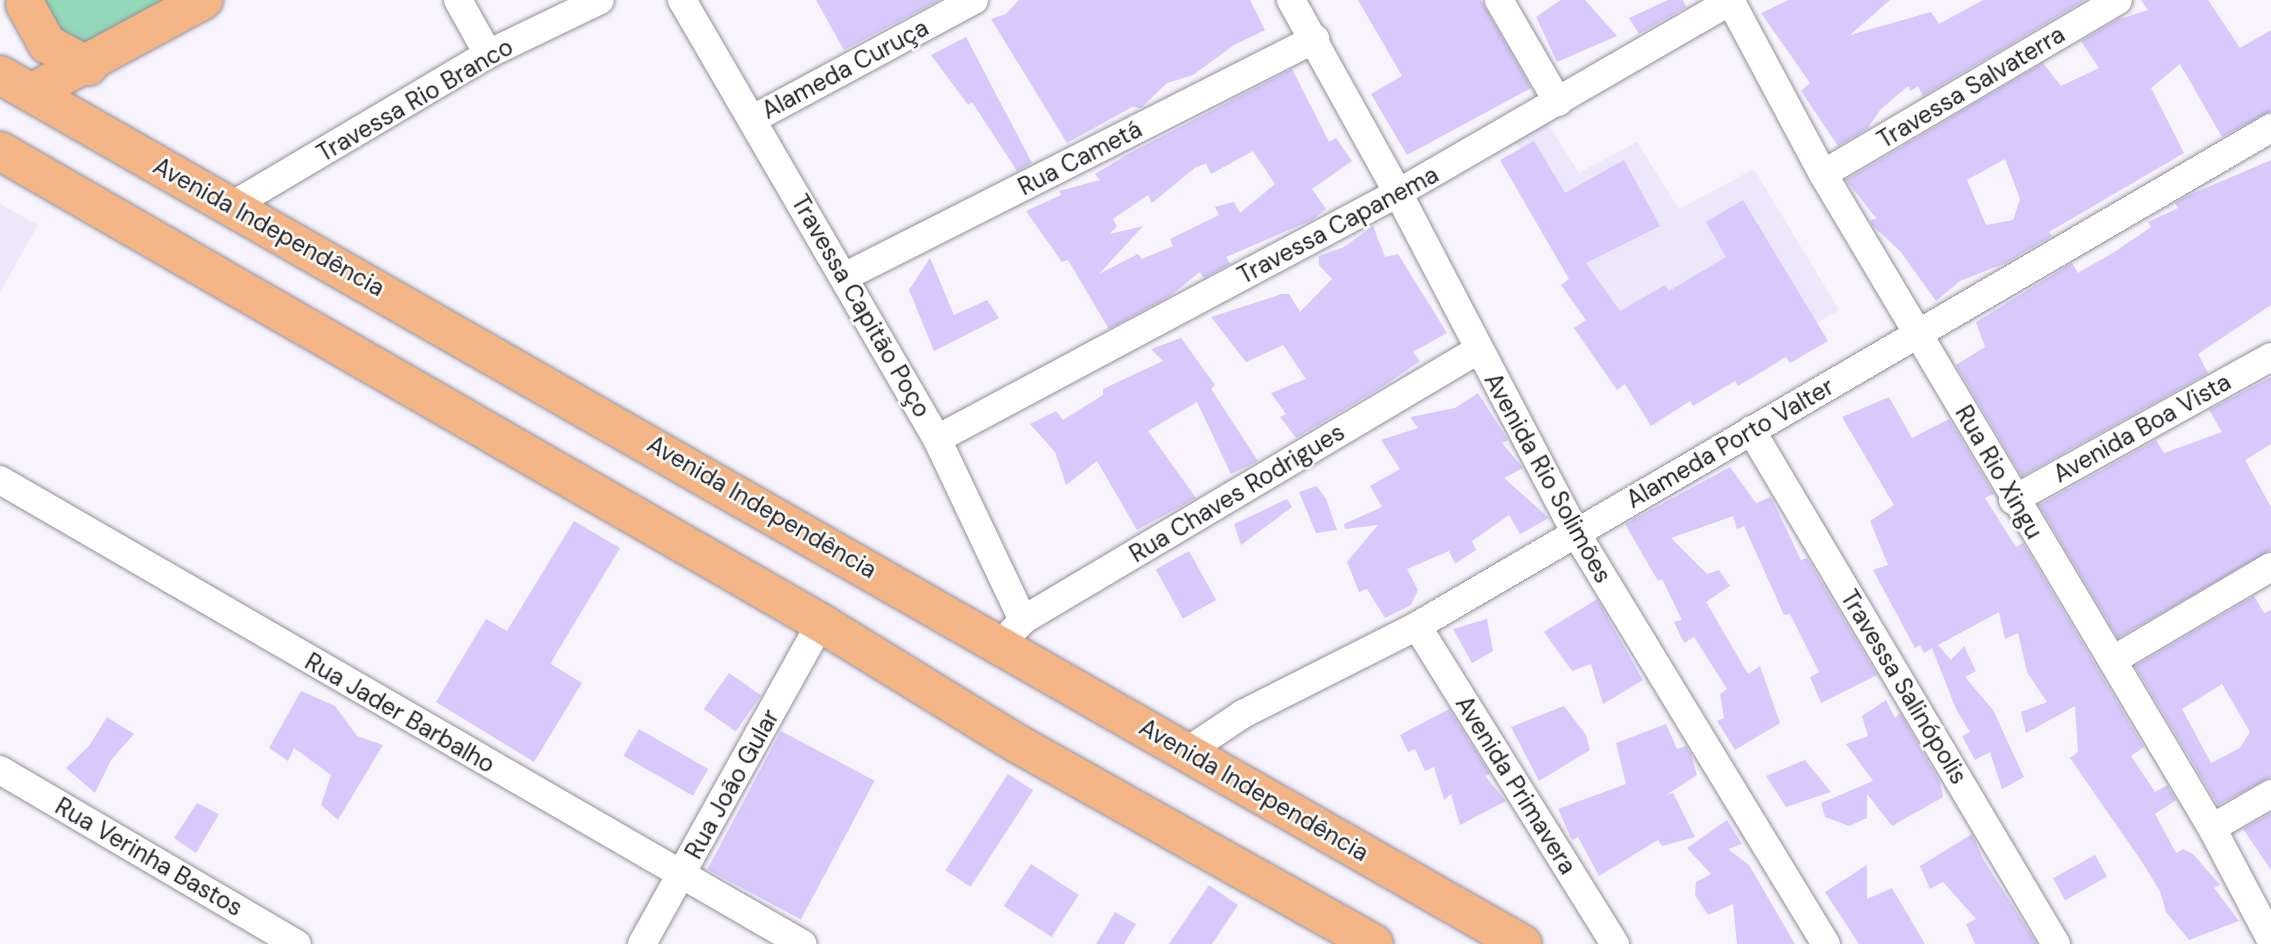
<!DOCTYPE html>
<meta charset="utf-8">
<style>
body{margin:0}
#map{position:relative;width:2271px;height:944px;overflow:hidden;background:#f7f4fe;font-family:"DM Sans",sans-serif}
div>[style]{position:absolute}
[style*='--x']{left:calc(var(--x)*1px);top:calc(var(--y)*1px);width:calc(var(--w)*1px);rotate:calc(var(--a)*1deg)}
.built>*{inset:0;background:#ece7fa}
.green>*{inset:0;background:#93d9b9}
.building>*{inset:0;background:#d8c8fc;transform-origin:0 0}
.roads{filter:drop-shadow(0 0 2px #93909a) drop-shadow(0 0 2px #93909a)}
.street>*{height:28px;margin:-14px;padding:0 14px;transform-origin:14px;border-radius:14px;background:#fff}
.primary>*{height:38px;margin:-19px;padding:0 19px;transform-origin:19px;border-radius:19px;background:#f3b585}
span{translate:-50% -50%;white-space:nowrap;text-align:center;line-height:1.15;-webkit-text-stroke:5px #fff;paint-order:stroke}
.street-label{font-size:24px;color:#232226}
</style>
<div id="map">
<div class="built">
<i style="clip-path:polygon(1547px 122px,1579px 173px,1637px 142px,1679px 209px,1754px 169px,1839px 310px,1662px 415px,1585px 313px,1516px 140px)"></i>
<i style="clip-path:polygon(0 204px,38px 225px,0 292px)"></i>
</div>
<div class="green">
<i style="clip-path:polygon(32px 0,201px 0,88px 66px)"></i>
</div>
<div class="building">
<i style="clip-path:polygon(816px 0,939px 0,844px 50px)"></i>
<i style="clip-path:polygon(1019px 0,1250px 0,1265px 30px,1234px 45px,1193px 75px,1167px 83px,1141px 108px,1132px 107px,1067px 143px,991px 19px,1006px 14px)"></i>
<i style="clip-path:polygon(1358px 0,1481px 0,1531px 88px,1407px 155px,1371px 94px,1402px 76px)"></i>
<i style="clip-path:polygon(1561px 0,1585px 0,1617px 36px,1557px 62px,1536px 17px)"></i>
<i style="clip-path:polygon(1668px 0,1683px 0,1686px 7px,1639px 34px,1629px 18px)"></i>
<i style="clip-path:polygon(1789px 0,1890px 0,1850px 35px,1931px 12px,1939px 24px,1983px 0,2085px 0,1923px 96px,1918px 86px,1911px 91px,1908px 86px,1881px 109px,1867px 129px,1838px 146px,1801px 91px,1810px 83px,1761px 13px)"></i>
<i style="clip-path:polygon(evenodd,2141px 0,2208px 0,2240px 48px,2271px 30px,2271px 111px,2222px 137px,2180px 64px,2151px 88px,2184px 153px,2049px 232px,2052px 236px,2006px 263px,1960px 281px,1936px 301px,1900px 251px,1873px 226px,1870px 221px,1876px 218px,1846px 180px,2043px 63px,2061px 86px,2099px 68px,2081px 41px,2117px 20px,2148px 10px,2141px 0,2005px 159px,2020px 199px,2013px 220px,1986px 225px,1967px 180px,2005px 159px)"></i>
<i style="clip-path:polygon(966px 37px,1032px 163px,1017px 171px,972px 102px,968px 105px,931px 55px)"></i>
<i style="clip-path:polygon(evenodd,1292px 69px,1329px 142px,1336px 138px,1352px 161px,1312px 189px,1326px 209px,1312px 220px,1226px 257px,1230px 264px,1204px 278px,1200px 272px,1170px 296px,1109px 329px,1068px 260px,1062px 262px,1026px 211px,1061px 195px,1059px 191px,1100px 180px,1095px 174px,1128px 154px,1292px 69px,1253px 151px,1275px 184px,1240px 213px,1234px 202px,1215px 207px,1219px 215px,1170px 239px,1173px 246px,1142px 259px,1138px 254px,1099px 274px,1143px 226px,1110px 234px,1117px 226px,1113px 219px,1148px 195px,1152px 203px,1196px 167px,1206px 164px,1211px 174px,1253px 151px)"></i>
<i style="clip-path:polygon(1534px 141px,1565px 193px,1624px 160px,1660px 226px,1586px 263px,1620px 311px,1665px 285px,1669px 291px,1726px 257px,1706px 222px,1743px 200px,1828px 341px,1790px 363px,1786px 357px,1738px 386px,1735px 381px,1693px 406px,1690px 401px,1651px 426px,1625px 384px,1617px 390px,1574px 328px,1586px 320px,1561px 285px,1569px 279px,1500px 160px)"></i>
<i style="clip-path:polygon(2271px 160px,2271px 305px,2198px 354px,2208px 373px,2022px 476px,1956px 365px,1985px 347px,1976px 322px,2072px 263px,2078px 273px,2116px 251px,2151px 227px,2148px 222px,2178px 208px,2175px 203px,2187px 196px)"></i>
<i style="clip-path:polygon(1373px 226px,1385px 257px,1398px 254px,1447px 333px,1413px 352px,1420px 361px,1382px 387px,1296px 438px,1280px 417px,1286px 414px,1271px 393px,1306px 379px,1283px 345px,1246px 362px,1211px 317px,1282px 294px,1289px 294px,1300px 312px,1332px 279px,1319px 265px,1319px 256px,1344px 247px)"></i>
<i style="clip-path:polygon(930px 258px,954px 315px,987px 300px,999px 318px,934px 351px,909px 290px)"></i>
<i style="clip-path:polygon(1181px 338px,1215px 385px,1211px 389px,1258px 461px,1231px 474px,1197px 402px,1148px 431px,1196px 498px,1137px 530px,1097px 461px,1066px 485px,1055px 452px,1030px 424px,1056px 411px,1063px 420px,1103px 395px,1103px 389px,1163px 361px,1151px 349px)"></i>
<i style="clip-path:polygon(2271px 377px,2271px 444px,2245px 460px,2271px 507px,2271px 550px,2118px 638px,2039px 505px,2156px 440px,2164px 453px,2222px 432px,2209px 410px)"></i>
<i style="clip-path:polygon(1478px 393px,1508px 440px,1502px 443px,1523px 468px,1504px 478px,1549px 518px,1520px 534px,1509px 515px,1472px 541px,1476px 550px,1455px 564px,1449px 551px,1407px 569px,1418px 590px,1411px 605px,1385px 618px,1367px 589px,1359px 592px,1347px 562px,1378px 525px,1345px 529px,1344px 524px,1382px 507px,1370px 486px,1400px 469px,1381px 440px,1418px 428px,1410px 417px,1455px 408px)"></i>
<i style="clip-path:polygon(1889px 397px,1912px 438px,1949px 419px,1994px 494px,1985px 498px,2016px 547px,2023px 543px,2144px 747px,2131px 756px,2155px 792px,2167px 785px,2176px 800px,2155px 814px,2176px 853px,2183px 849px,2193px 854px,2220px 885px,2214px 888px,2239px 921px,2189px 940px,2166px 912px,2160px 891px,2142px 862px,2070px 758px,2078px 752px,2075px 706px,2026px 733px,2021px 712px,2047px 702px,2027px 672px,2018px 633px,2005px 639px,1999px 612px,1938px 645px,1951px 660px,1964px 646px,1976px 671px,1965px 677px,1993px 710px,2024px 777px,2002px 789px,1990px 752px,1975px 760px,1962px 736px,1970px 732px,1956px 709px,1932px 648px,1924px 653px,1920px 645px,1915px 648px,1873px 570px,1888px 565px,1870px 521px,1894px 505px,1842px 417px)"></i>
<i style="clip-path:polygon(1730px 467px,1756px 503px,1771px 497px,1801px 560px,1807px 558px,1877px 675px,1821px 703px,1810px 677px,1819px 672px,1790px 614px,1784px 615px,1744px 526px,1737px 529px,1733px 516px,1671px 538px,1707px 574px,1719px 570px,1730px 586px,1706px 602px,1748px 674px,1760px 666px,1780px 723px,1735px 750px,1717px 721px,1724px 718px,1720px 694px,1727px 689px,1694px 637px,1684px 643px,1674px 622px,1682px 620px,1662px 579px,1658px 581px,1625px 524px)"></i>
<i style="clip-path:polygon(1317px 486px,1326px 499px,1337px 530px,1316px 533px,1299px 492px)"></i>
<i style="clip-path:polygon(1287px 499px,1292px 507px,1241px 545px,1234px 524px)"></i>
<i style="clip-path:polygon(574px 521px,620px 548px,553px 659px,551px 664px,582px 683px,534px 762px,436px 702px,486px 619px,507px 631px)"></i>
<i style="left:1189px;top:551px;width:56px;height:38px;rotate:61deg"></i>
<i style="clip-path:polygon(evenodd,2254px 596px,2264px 613px,2271px 610px,2271px 777px,2218px 805px,2135px 666px,2254px 596px,2222px 684px,2250px 732px,2240px 748px,2211px 763px,2182px 709px,2222px 684px)"></i>
<i style="clip-path:polygon(1597px 599px,1643px 680px,1603px 704px,1591px 664px,1572px 671px,1544px 632px)"></i>
<i style="clip-path:polygon(1487px 619px,1493px 651px,1472px 663px,1453px 629px)"></i>
<i style="left:729px;top:673px;width:39px;height:44px;rotate:35deg"></i>
<i style="clip-path:polygon(301px 691px,335px 706px,357px 736px,383px 745px,338px 820px,321px 805px,331px 775px,294px 748px,288px 761px,269px 748px)"></i>
<i style="clip-path:polygon(1886px 700px,1895px 718px,1900px 713px,1940px 782px,1943px 797px,1892px 826px,1867px 794px,1867px 818px,1849px 826px,1825px 817px,1821px 803px,1873px 781px,1846px 744px,1868px 736px,1862px 716px)"></i>
<i style="clip-path:polygon(1564px 706px,1586px 735px,1590px 750px,1539px 781px,1511px 727px)"></i>
<i style="clip-path:polygon(1449px 709px,1490px 774px,1485px 776px,1506px 801px,1460px 825px,1451px 794px,1444px 800px,1434px 767px,1425px 771px,1415px 749px,1408px 752px,1400px 735px)"></i>
<i style="clip-path:polygon(107px 717px,134px 734px,111px 760px,95px 793px,66px 768px,89px 746px)"></i>
<i style="clip-path:polygon(1666px 724px,1677px 749px,1686px 746px,1691px 754px,1697px 775px,1666px 795px,1673px 793px,1695px 837px,1662px 846px,1658px 840px,1599px 876px,1578px 837px,1572px 840px,1558px 809px,1626px 784px,1616px 743px)"></i>
<i style="left:639px;top:729px;width:80px;height:31px;rotate:30deg"></i>
<i style="left:781px;top:731px;width:106px;height:157px;rotate:28deg"></i>
<i style="clip-path:polygon(1805px 760px,1831px 792px,1786px 807px,1766px 776px)"></i>
<i style="left:1008px;top:774px;width:30px;height:115px;rotate:33deg"></i>
<i style="clip-path:polygon(197px 803px,219px 814px,196px 853px,174px 838px)"></i>
<i style="clip-path:polygon(2271px 813px,2271px 870px,2243px 829px)"></i>
<i style="clip-path:polygon(1727px 820px,1742px 844px,1728px 849px,1749px 865px,1795px 944px,1737px 944px,1733px 904px,1708px 915px,1695px 895px,1696px 882px,1711px 874px,1687px 848px)"></i>
<i style="clip-path:polygon(1972px 834px,1983px 859px,2037px 944px,1975px 944px,1966px 924px,1976px 919px,1943px 882px,1930px 889px,1920px 866px)"></i>
<i style="left:2095px;top:855px;width:25px;height:48px;rotate:61deg"></i>
<i style="left:1031px;top:864px;width:57px;height:50px;rotate:33deg"></i>
<i style="clip-path:polygon(1867px 865px,1867px 899px,1892px 888px,1925px 944px,1859px 944px,1825px 892px)"></i>
<i style="clip-path:polygon(1209px 885px,1238px 905px,1212px 944px,1169px 944px)"></i>
<i style="clip-path:polygon(1115px 912px,1136px 924px,1124px 944px,1096px 944px)"></i>
</div>
<div class="roads">
<div class="street">
<i style="--x:458;--y:0;--w:62;--a:60.9"></i>
<i style="--x:682;--y:0;--w:508;--a:59.85"></i>
<i style="--x:937;--y:439;--w:200;--a:64.6"></i>
<i style="--x:1291;--y:0;--w:221;--a:61"></i>
<i style="--x:1398;--y:193;--w:384;--a:62.4"></i>
<i style="--x:1576;--y:533;--w:481;--a:58.7"></i>
<i style="--x:1499;--y:0;--w:118;--a:60"></i>
<i style="--x:1730;--y:0;--w:197;--a:61.9"></i>
<i style="--x:1823;--y:174;--w:761;--a:59.26"></i>
<i style="--x:2212;--y:828;--w:127;--a:62.2"></i>
<i style="--x:753;--y:119;--w:251;--a:-28.3"></i>
<i style="--x:1823;--y:174;--w:342;--a:-30.5"></i>
<i style="--x:233;--y:205;--w:296;--a:-30.6"></i>
<i style="--x:488;--y:54;--w:124;--a:-25.7"></i>
<i style="--x:844;--y:277;--w:528;--a:-26.81"></i>
<i style="--x:1751;--y:430;--w:598;--a:59.32"></i>
<i style="--x:937;--y:439;--w:523;--a:-28.09"></i>
<i style="--x:1398;--y:193;--w:386;--a:-30"></i>
<i style="--x:0;--y:480;--w:927;--a:30.05"></i>
<i style="--x:2013;--y:500;--w:295;--a:-29"></i>
<i style="--x:1417;--y:626;--w:375;--a:58.1"></i>
<i style="--x:1011;--y:633;--w:18;--a:-47"></i>
<i style="--x:1023;--y:620;--w:529;--a:-30.69"></i>
<i style="--x:2113;--y:660;--w:183;--a:-30.5"></i>
<i style="--x:1186;--y:752;--w:69;--a:-33.7"></i>
<i style="--x:1243;--y:714;--w:195;--a:-26.8"></i>
<i style="--x:1417;--y:626;--w:989;--a:-30.25"></i>
<i style="--x:0;--y:770;--w:344;--a:30.4"></i>
<i style="--x:2212;--y:828;--w:68;--a:-30"></i>
<i style="--x:642;--y:944;--w:368;--a:-60.9"></i>
</div>
<div class="primary">
<i style="--x:25;--y:4;--w:46;--a:61.2"></i>
<i style="--x:47;--y:44;--w:47;--a:28.2"></i>
<i style="--x:0;--y:75;--w:1753;--a:29.72"></i>
<i style="--x:31;--y:93;--w:196;--a:-28.3"></i>
<i style="--x:0;--y:151;--w:947;--a:29.89"></i>
<i style="--x:821;--y:623;--w:231;--a:31.6"></i>
<i style="--x:1018;--y:744;--w:408;--a:29.3"></i>
</div>
</div>
<div class="street-label">
<span style="left:845px;top:69px;rotate:-28deg">Alameda Curuça</span>
<span style="left:1971px;top:87px;rotate:-31deg">Travessa Salvaterra</span>
<span style="left:415px;top:100px;rotate:-30deg">Travessa Rio Branco</span>
<span style="left:1080px;top:158px;rotate:-27deg">Rua Cametá</span>
<span style="left:1338px;top:225px;rotate:-28deg">Travessa Capanema</span>
<span style="left:269px;top:227px;rotate:29deg">Avenida Independência</span>
<span style="left:861px;top:306px;rotate:60deg">Travessa Capitão Poço</span>
<span style="left:2142px;top:428px;rotate:-29deg">Avenida Boa Vista</span>
<span style="left:1730px;top:443px;rotate:-30deg">Alameda Porto Valter</span>
<span style="left:1999px;top:472px;rotate:60deg">Rua Rio Xingu</span>
<span style="left:1548px;top:478px;rotate:61deg">Avenida Rio Solimões</span>
<span style="left:1237px;top:493px;rotate:-31deg">Rua Chaves Rodrigues</span>
<span style="left:762px;top:507px;rotate:30deg">Avenida Independência</span>
<span style="left:1904px;top:687px;rotate:59deg">Travessa Salinópolis</span>
<span style="left:400px;top:713px;rotate:30deg">Rua Jader Barbalho</span>
<span style="left:732px;top:784px;rotate:-61deg">Rua João Gular</span>
<span style="left:1516px;top:785px;rotate:58deg">Avenida Primavera</span>
<span style="left:1254px;top:790px;rotate:30deg">Avenida Independência</span>
<span style="left:149px;top:857px;rotate:30deg">Rua Verinha Bastos</span>
</div>
</div>
